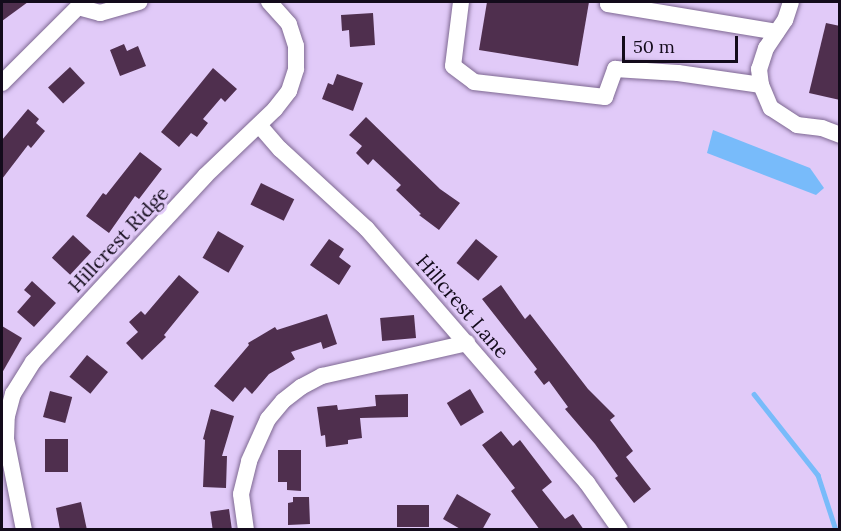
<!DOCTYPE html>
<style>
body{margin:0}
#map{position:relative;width:841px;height:531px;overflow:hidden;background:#e1caf8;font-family:Lora,serif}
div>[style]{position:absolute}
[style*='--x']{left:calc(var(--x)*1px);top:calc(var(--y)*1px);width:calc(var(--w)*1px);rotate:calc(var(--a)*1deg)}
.water>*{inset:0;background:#78bbfa}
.stream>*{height:4.5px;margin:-2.25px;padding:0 2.25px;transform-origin:2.25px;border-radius:2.25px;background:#78bbfa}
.building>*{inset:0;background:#4f2f4e;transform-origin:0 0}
.roads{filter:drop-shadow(0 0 2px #7e6892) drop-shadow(0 0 2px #7e6892)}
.minor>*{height:16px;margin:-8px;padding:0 8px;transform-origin:8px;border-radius:8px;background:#fff}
span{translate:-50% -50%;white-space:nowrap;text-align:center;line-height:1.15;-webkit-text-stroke:6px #e1caf8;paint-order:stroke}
.street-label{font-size:20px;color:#130b1b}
.frame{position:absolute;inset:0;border:3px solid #130b1b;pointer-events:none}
.scale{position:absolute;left:622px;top:36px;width:116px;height:27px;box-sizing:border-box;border:3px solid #130b1b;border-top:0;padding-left:8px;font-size:18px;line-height:21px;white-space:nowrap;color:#130b1b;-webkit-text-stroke:4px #e1caf8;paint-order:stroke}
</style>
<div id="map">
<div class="water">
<i style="clip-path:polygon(713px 130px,810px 168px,824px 188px,816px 195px,707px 153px)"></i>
</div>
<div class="stream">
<i style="--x:754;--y:394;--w:103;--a:51.7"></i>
<i style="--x:818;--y:475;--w:58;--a:71.9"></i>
</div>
<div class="building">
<i style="clip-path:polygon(2px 2px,28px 2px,2px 21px)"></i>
<i style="clip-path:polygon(487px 2px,589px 2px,578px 66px,479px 50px)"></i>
<i style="clip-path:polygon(373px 13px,375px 45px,350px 47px,349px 30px,342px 31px,341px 15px)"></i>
<i style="clip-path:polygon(826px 23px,840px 26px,840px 100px,809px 93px)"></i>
<i style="clip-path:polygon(124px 44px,127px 51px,138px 46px,146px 66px,120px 76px,110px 50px)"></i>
<i style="left:70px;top:67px;width:22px;height:30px;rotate:47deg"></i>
<i style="clip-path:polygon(213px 68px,237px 89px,225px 102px,221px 98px,203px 119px,208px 123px,197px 137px,191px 133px,179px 147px,161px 132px)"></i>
<i style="clip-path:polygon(337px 74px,363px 83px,353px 111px,322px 99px,328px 83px,333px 85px)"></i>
<i style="clip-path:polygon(28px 109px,39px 119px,36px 123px,45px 131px,31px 148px,28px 145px,2px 179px,2px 140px)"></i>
<i style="clip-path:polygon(366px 117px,440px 189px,460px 203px,439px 230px,419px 215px,421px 214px,396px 190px,401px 185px,373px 159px,368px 165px,356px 153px,362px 146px,349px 135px)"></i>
<i style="clip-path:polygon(140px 152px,162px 169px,139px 199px,135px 196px,109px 233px,86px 216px,103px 193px,106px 195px)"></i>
<i style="left:261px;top:183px;width:37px;height:24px;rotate:26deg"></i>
<i style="left:218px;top:231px;width:30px;height:31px;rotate:30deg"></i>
<i style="left:73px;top:235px;width:25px;height:31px;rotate:43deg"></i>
<i style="clip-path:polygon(329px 239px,344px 249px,339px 257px,351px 266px,339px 285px,310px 265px)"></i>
<i style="left:476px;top:239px;width:28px;height:31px;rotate:39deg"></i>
<i style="clip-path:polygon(179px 275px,199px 292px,164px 335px,166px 337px,142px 360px,126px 343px,138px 332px,129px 322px,141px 311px,145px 315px)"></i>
<i style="clip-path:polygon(32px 281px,56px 303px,34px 327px,17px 312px,31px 296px,24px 290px)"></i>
<i style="clip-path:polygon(501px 285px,525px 319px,530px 314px,588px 389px,615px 416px,610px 420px,633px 451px,626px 457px,651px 489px,634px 503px,615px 478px,618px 476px,595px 444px,565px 409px,568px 407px,549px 381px,544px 385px,534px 372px,537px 369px,482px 299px)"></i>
<i style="clip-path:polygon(327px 314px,337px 344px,323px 349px,321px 342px,291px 352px,295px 359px,269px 374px,252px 394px,245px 387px,233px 402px,214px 386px,249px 345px,248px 343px,275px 327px,277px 330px)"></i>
<i style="left:414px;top:315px;width:23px;height:34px;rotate:85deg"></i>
<i style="clip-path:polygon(2px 326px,22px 338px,2px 373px)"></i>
<i style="left:87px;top:355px;width:27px;height:28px;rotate:39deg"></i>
<i style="left:470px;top:389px;width:27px;height:27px;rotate:59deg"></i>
<i style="left:50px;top:391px;width:23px;height:27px;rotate:15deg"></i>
<i style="clip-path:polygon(408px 394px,408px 417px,360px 418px,362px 438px,348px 440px,348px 444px,326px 447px,325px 435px,321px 436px,317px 407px,337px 405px,338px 410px,376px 406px,375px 395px)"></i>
<i style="clip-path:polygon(211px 409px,234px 416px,222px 456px,227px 456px,226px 488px,203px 487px,205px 440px,203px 439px)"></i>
<i style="clip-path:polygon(501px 431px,513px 446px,520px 440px,552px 482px,542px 490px,565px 519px,573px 514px,584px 530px,540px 530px,511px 491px,515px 488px,482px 445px)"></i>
<i style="left:45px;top:439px;width:23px;height:33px"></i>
<i style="clip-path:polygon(278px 450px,301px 450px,301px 491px,287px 490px,287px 482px,278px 482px)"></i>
<i style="clip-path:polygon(457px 494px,491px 514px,482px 530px,462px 530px,443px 519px)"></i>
<i style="clip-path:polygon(293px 497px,309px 497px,310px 524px,288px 525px,288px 503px,293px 502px)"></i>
<i style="clip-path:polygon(81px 502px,87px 530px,60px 530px,56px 508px)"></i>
<i style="left:397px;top:505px;width:32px;height:22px"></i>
<i style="left:229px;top:509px;width:21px;height:19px;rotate:82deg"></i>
</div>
<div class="roads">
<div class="minor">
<i style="--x:461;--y:2;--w:64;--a:97.1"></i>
<i style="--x:453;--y:66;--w:26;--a:37"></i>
<i style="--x:474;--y:82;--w:132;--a:6.5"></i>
<i style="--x:605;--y:97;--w:30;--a:-70"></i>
<i style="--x:615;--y:69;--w:63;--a:3.6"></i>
<i style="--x:678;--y:73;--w:84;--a:8.2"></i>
<i style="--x:609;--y:2;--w:2;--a:117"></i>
<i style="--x:608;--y:4;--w:171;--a:9.4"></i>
<i style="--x:791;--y:2;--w:19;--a:108"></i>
<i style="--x:785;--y:20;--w:34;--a:124"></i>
<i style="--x:766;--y:48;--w:22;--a:108"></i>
<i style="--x:759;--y:69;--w:16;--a:83"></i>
<i style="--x:761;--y:85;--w:25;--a:67"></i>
<i style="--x:771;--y:108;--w:31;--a:33"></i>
<i style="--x:797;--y:125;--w:25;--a:7"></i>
<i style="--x:822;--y:128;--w:19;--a:21"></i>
<i style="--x:2;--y:83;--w:107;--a:-45"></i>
<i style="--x:78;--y:7;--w:23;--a:15"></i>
<i style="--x:100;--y:13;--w:41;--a:-15.8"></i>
<i style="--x:259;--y:125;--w:32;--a:49"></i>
<i style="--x:280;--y:149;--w:118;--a:42.6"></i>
<i style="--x:367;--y:229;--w:336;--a:49.1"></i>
<i style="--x:587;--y:483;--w:57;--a:54.9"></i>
<i style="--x:24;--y:530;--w:93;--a:-101.2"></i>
<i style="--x:6;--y:439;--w:23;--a:-88"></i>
<i style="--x:7;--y:416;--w:23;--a:-75"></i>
<i style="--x:13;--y:394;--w:38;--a:-58"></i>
<i style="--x:33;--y:362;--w:253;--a:-47.2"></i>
<i style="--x:205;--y:176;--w:97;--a:-43.7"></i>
<i style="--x:275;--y:109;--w:23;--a:-52"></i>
<i style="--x:289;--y:91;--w:23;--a:-72"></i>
<i style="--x:296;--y:69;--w:23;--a:-90"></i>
<i style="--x:296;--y:46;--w:23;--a:-108"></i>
<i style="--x:289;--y:24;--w:30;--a:-132"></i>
<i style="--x:246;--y:530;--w:36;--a:-98"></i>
<i style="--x:241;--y:494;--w:34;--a:-76"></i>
<i style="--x:249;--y:461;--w:46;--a:-65.7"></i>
<i style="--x:268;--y:419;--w:23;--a:-50"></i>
<i style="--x:283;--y:401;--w:23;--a:-38"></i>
<i style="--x:301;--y:387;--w:24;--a:-28"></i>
<i style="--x:322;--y:376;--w:149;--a:-12.8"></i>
</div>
</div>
<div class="street-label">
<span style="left:118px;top:239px;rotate:-47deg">Hillcrest Ridge</span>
<span style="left:463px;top:306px;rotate:49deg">Hillcrest Lane</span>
</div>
<div class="frame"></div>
<div class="scale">50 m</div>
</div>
